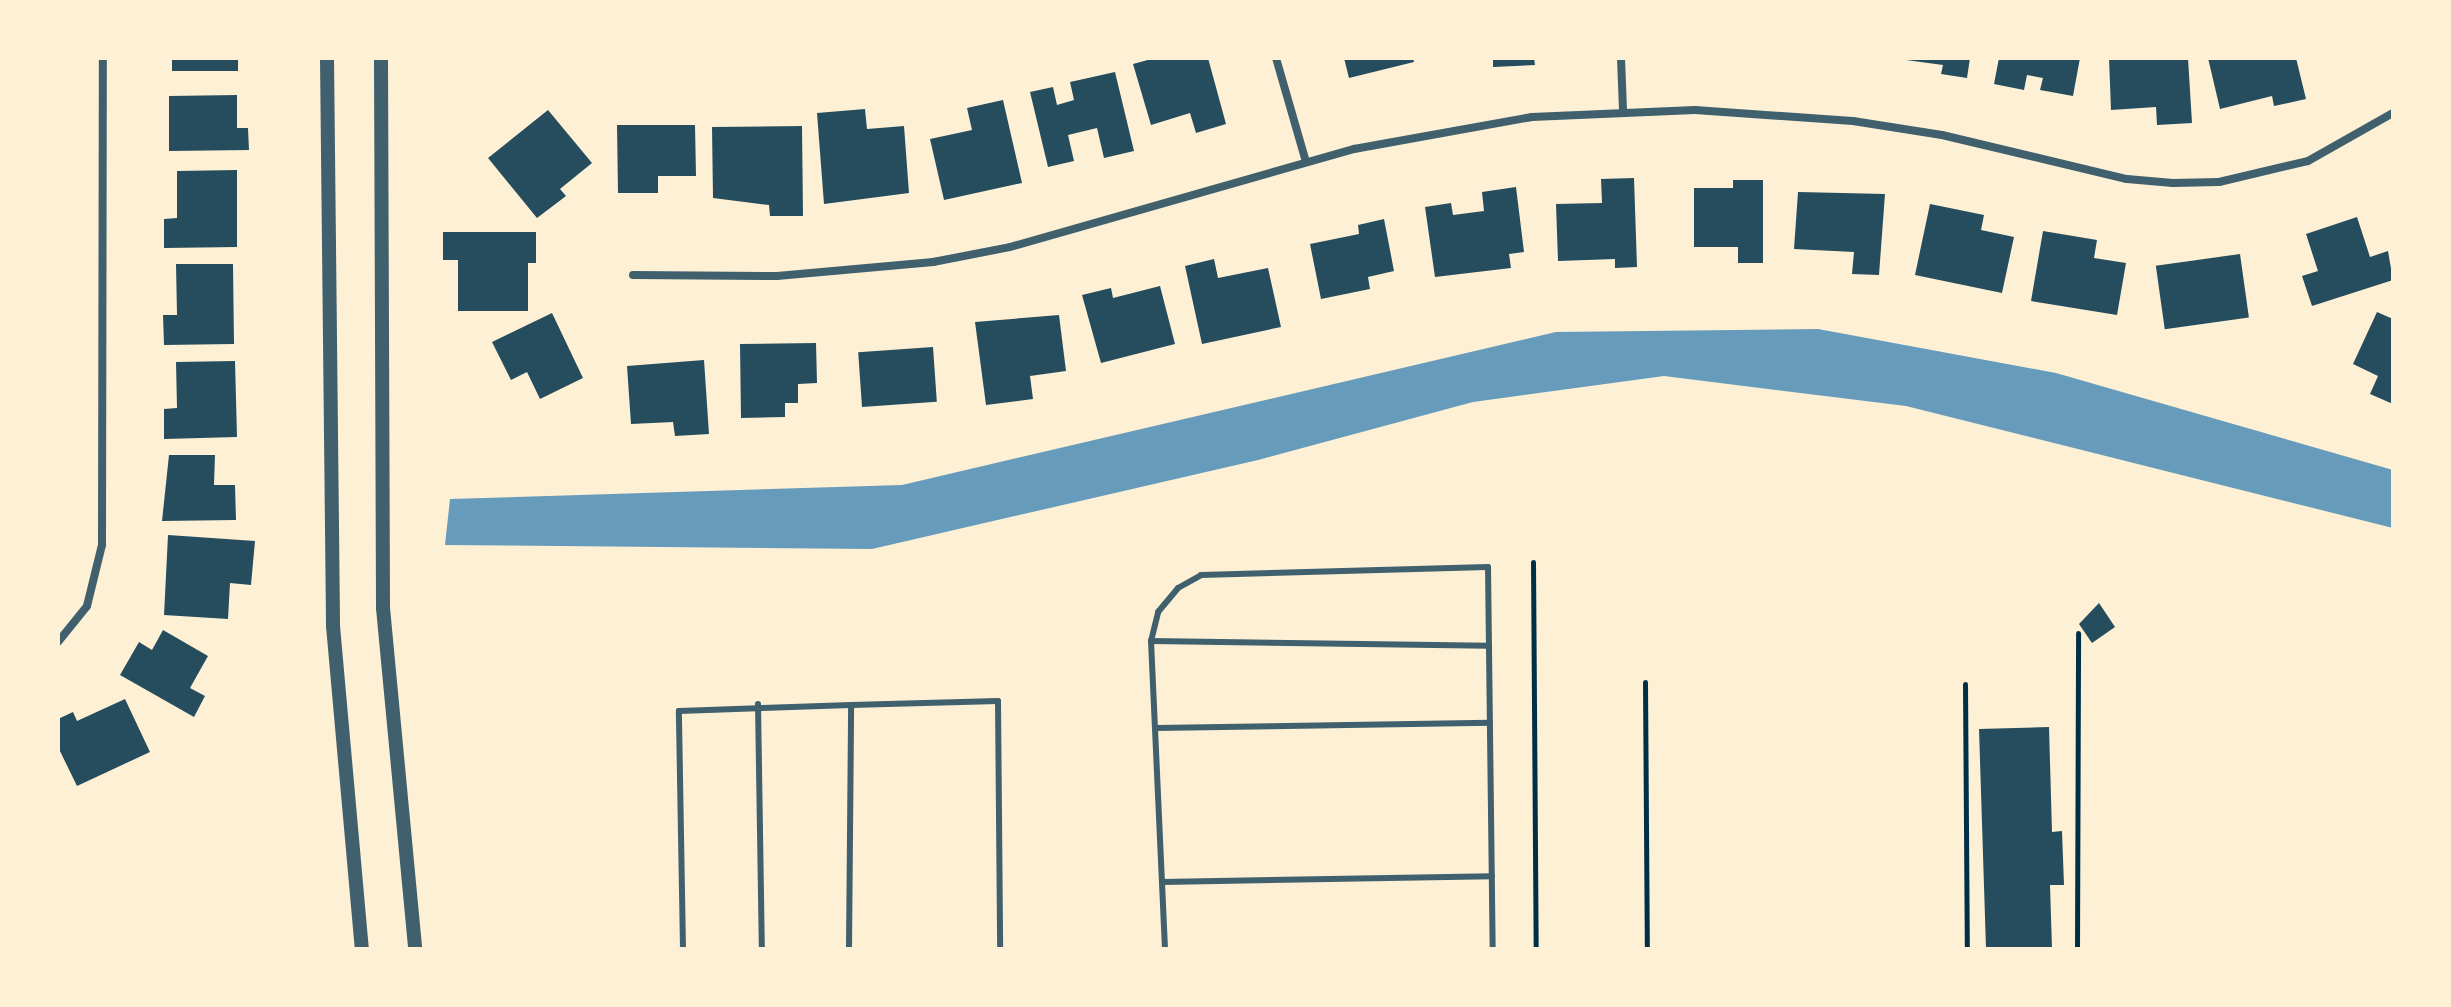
<!DOCTYPE html>
<style>
body{margin:0}
#map{position:relative;width:2451px;height:1007px;overflow:hidden;background:#fdf0d5;font-family:Arial,sans-serif}
div>[style]{position:absolute}
[style*='--x']{left:calc(var(--x)*1px);top:calc(var(--y)*1px);width:calc(var(--w)*1px);rotate:calc(var(--a)*1deg)}
.water>*{inset:0;background:#669bbc}
.building>*{inset:0;background:#264d5e;transform-origin:0 0}
.path>*{height:5px;margin:-2.5px;padding:0 2.5px;transform-origin:2.5px;border-radius:2.5px;background:#003049}
.service>*{height:6px;margin:-3px;padding:0 3px;transform-origin:3px;border-radius:3px;background:#3f606c}
.minor>*{height:8px;margin:-4px;padding:0 4px;transform-origin:4px;border-radius:4px;background:#3f606c}
.tertiary>*{height:14px;margin:-7px;padding:0 7px;transform-origin:7px;border-radius:7px;background:#3f606c}
span{translate:-50% -50%;white-space:nowrap;text-align:center;line-height:1.15;-webkit-text-stroke:8px #fdf0d5;paint-order:stroke}
.frame{position:absolute;inset:0;border:60px solid #fdf0d5;pointer-events:none}
</style>
<div id="map">
<div class="water">
<i style="clip-path:polygon(1818px 329px,2056px 373px,2393px 470px,2393px 528px,1906px 406px,1664px 376px,1473px 402px,1258px 460px,872px 549px,445px 545px,450px 499px,902px 485px,1556px 332px)"></i>
</div>
<div class="building">
<i style="left:172px;top:58px;width:66px;height:13px"></i>
<i style="clip-path:polygon(1155px 58px,1208px 58px,1226px 124px,1196px 133px,1190px 113px,1151px 125px,1133px 64px)"></i>
<i style="clip-path:polygon(1344px 58px,1413px 58px,1414px 62px,1349px 78px)"></i>
<i style="clip-path:polygon(1493px 58px,1534px 58px,1535px 65px,1493px 67px)"></i>
<i style="clip-path:polygon(1970px 58px,1967px 78px,1941px 74px,1943px 65px,1906px 60px)"></i>
<i style="clip-path:polygon(1999px 58px,2080px 58px,2073px 96px,2040px 90px,2043px 78px,2027px 75px,2024px 90px,1994px 84px)"></i>
<i style="clip-path:polygon(2109px 58px,2188px 58px,2192px 123px,2157px 125px,2156px 107px,2111px 110px)"></i>
<i style="clip-path:polygon(2208px 58px,2296px 58px,2306px 99px,2274px 106px,2272px 96px,2220px 109px)"></i>
<i style="clip-path:polygon(1115px 72px,1134px 151px,1104px 158px,1097px 128px,1068px 135px,1074px 161px,1048px 167px,1030px 92px,1053px 87px,1057px 105px,1074px 100px,1070px 82px)"></i>
<i style="clip-path:polygon(237px 95px,237px 128px,248px 128px,249px 150px,169px 151px,169px 96px)"></i>
<i style="clip-path:polygon(1003px 100px,1022px 183px,944px 200px,930px 139px,972px 130px,967px 108px)"></i>
<i style="clip-path:polygon(865px 109px,867px 129px,904px 126px,909px 193px,824px 204px,817px 113px)"></i>
<i style="clip-path:polygon(548px 110px,592px 163px,560px 189px,566px 196px,537px 218px,488px 158px)"></i>
<i style="clip-path:polygon(617px 125px,695px 125px,696px 176px,658px 176px,658px 193px,618px 193px)"></i>
<i style="clip-path:polygon(802px 126px,803px 216px,770px 216px,769px 205px,713px 198px,712px 127px)"></i>
<i style="clip-path:polygon(237px 170px,237px 247px,164px 248px,164px 219px,177px 218px,177px 171px)"></i>
<i style="clip-path:polygon(1634px 178px,1637px 267px,1615px 268px,1615px 259px,1558px 261px,1556px 204px,1602px 203px,1601px 179px)"></i>
<i style="clip-path:polygon(1733px 180px,1763px 180px,1763px 263px,1738px 263px,1738px 247px,1694px 247px,1694px 188px,1733px 188px)"></i>
<i style="clip-path:polygon(1516px 187px,1524px 252px,1509px 254px,1511px 268px,1435px 277px,1425px 207px,1451px 203px,1453px 215px,1484px 211px,1482px 192px)"></i>
<i style="clip-path:polygon(1798px 192px,1885px 194px,1879px 275px,1852px 274px,1854px 252px,1794px 249px)"></i>
<i style="clip-path:polygon(1930px 204px,1984px 215px,1981px 230px,2014px 237px,2002px 293px,1915px 275px)"></i>
<i style="clip-path:polygon(2357px 217px,2370px 257px,2388px 251px,2393px 280px,2312px 306px,2302px 276px,2318px 271px,2306px 234px)"></i>
<i style="clip-path:polygon(1384px 219px,1394px 271px,1368px 277px,1370px 289px,1321px 299px,1310px 244px,1359px 234px,1358px 225px)"></i>
<i style="clip-path:polygon(2043px 231px,2097px 240px,2094px 258px,2126px 263px,2117px 315px,2031px 301px)"></i>
<i style="clip-path:polygon(443px 232px,536px 232px,536px 263px,528px 263px,528px 311px,458px 311px,458px 260px,443px 260px)"></i>
<i style="left:2240px;top:254px;width:64px;height:85px;rotate:82deg"></i>
<i style="clip-path:polygon(1214px 259px,1218px 278px,1268px 268px,1281px 327px,1202px 344px,1185px 266px)"></i>
<i style="clip-path:polygon(176px 264px,233px 264px,234px 344px,164px 345px,163px 315px,177px 315px)"></i>
<i style="clip-path:polygon(1160px 286px,1175px 344px,1101px 363px,1082px 295px,1111px 288px,1113px 298px)"></i>
<i style="clip-path:polygon(2377px 312px,2393px 319px,2393px 404px,2370px 394px,2378px 376px,2353px 364px)"></i>
<i style="clip-path:polygon(552px 313px,583px 378px,540px 399px,527px 372px,511px 380px,492px 342px)"></i>
<i style="clip-path:polygon(1059px 315px,1066px 371px,1030px 376px,1033px 399px,986px 405px,975px 322px)"></i>
<i style="clip-path:polygon(816px 343px,817px 383px,798px 384px,798px 403px,785px 403px,785px 417px,741px 418px,740px 344px)"></i>
<i style="left:933px;top:347px;width:55px;height:75px;rotate:86deg"></i>
<i style="clip-path:polygon(704px 360px,709px 434px,675px 436px,673px 422px,631px 424px,627px 366px)"></i>
<i style="clip-path:polygon(235px 361px,237px 437px,164px 439px,164px 409px,177px 408px,176px 362px)"></i>
<i style="clip-path:polygon(169px 455px,215px 455px,214px 485px,235px 485px,236px 520px,162px 521px)"></i>
<i style="clip-path:polygon(168px 535px,255px 541px,251px 585px,230px 583px,228px 619px,164px 615px)"></i>
<i style="clip-path:polygon(2099px 603px,2115px 627px,2092px 643px,2079px 624px)"></i>
<i style="clip-path:polygon(163px 630px,208px 656px,190px 688px,205px 696px,194px 717px,120px 675px,139px 642px,152px 650px)"></i>
<i style="clip-path:polygon(125px 699px,150px 752px,77px 786px,58px 747px,58px 719px,73px 712px,77px 721px)"></i>
<i style="clip-path:polygon(2049px 727px,2052px 832px,2062px 831px,2064px 885px,2050px 885px,2052px 949px,1986px 949px,1979px 729px)"></i>
</div>
<div class="path">
<i style="--x:1533;--y:562;--w:387;--a:89.6"></i>
<i style="--x:1645;--y:682;--w:267;--a:89.6"></i>
<i style="--x:1965;--y:684;--w:265;--a:89.6"></i>
<i style="--x:2077;--y:949;--w:316;--a:-89.8"></i>
</div>
<div class="service">
<i style="--x:1151;--y:641;--w:338;--a:0.8"></i>
<i style="--x:758;--y:704;--w:245;--a:89.1"></i>
<i style="--x:1156;--y:728;--w:334;--a:-0.9"></i>
<i style="--x:1162;--y:882;--w:330;--a:-1"></i>
<i style="--x:683;--y:949;--w:238;--a:-91"></i>
<i style="--x:679;--y:711;--w:172;--a:-2"></i>
<i style="--x:849;--y:949;--w:244;--a:-89.5"></i>
<i style="--x:851;--y:705;--w:147;--a:-1.6"></i>
<i style="--x:998;--y:701;--w:248;--a:89.5"></i>
<i style="--x:1165;--y:949;--w:308;--a:-92.6"></i>
<i style="--x:1151;--y:641;--w:30;--a:-76"></i>
<i style="--x:1158;--y:612;--w:31;--a:-50"></i>
<i style="--x:1178;--y:588;--w:26;--a:-29"></i>
<i style="--x:1201;--y:575;--w:287;--a:-1.6"></i>
<i style="--x:1488;--y:567;--w:382;--a:89.3"></i>
</div>
<div class="minor">
<i style="--x:1276;--y:58;--w:108;--a:73.9"></i>
<i style="--x:1621;--y:58;--w:52;--a:87.8"></i>
<i style="--x:633;--y:275;--w:144;--a:0.4"></i>
<i style="--x:777;--y:276;--w:157;--a:-5.1"></i>
<i style="--x:933;--y:262;--w:78;--a:-11"></i>
<i style="--x:1010;--y:247;--w:358;--a:-15.9"></i>
<i style="--x:1354;--y:149;--w:181;--a:-10.2"></i>
<i style="--x:1532;--y:117;--w:163;--a:-2.5"></i>
<i style="--x:1695;--y:110;--w:158;--a:4"></i>
<i style="--x:1853;--y:121;--w:90;--a:8.9"></i>
<i style="--x:1942;--y:135;--w:190;--a:13.4"></i>
<i style="--x:2127;--y:179;--w:46;--a:5"></i>
<i style="--x:2173;--y:183;--w:46;--a:-1.2"></i>
<i style="--x:2219;--y:182;--w:91;--a:-13.3"></i>
<i style="--x:2308;--y:161;--w:98;--a:-29.5"></i>
<i style="--x:58;--y:642;--w:46;--a:-51.1"></i>
<i style="--x:87;--y:606;--w:63;--a:-76.2"></i>
<i style="--x:102;--y:545;--w:487;--a:-89.9"></i>
</div>
<div class="tertiary">
<i style="--x:327;--y:58;--w:568;--a:89.39"></i>
<i style="--x:333;--y:626;--w:324;--a:84.9"></i>
<i style="--x:381;--y:58;--w:550;--a:89.79"></i>
<i style="--x:383;--y:608;--w:342;--a:84.6"></i>
</div>
<div class="frame"></div>
</div>
